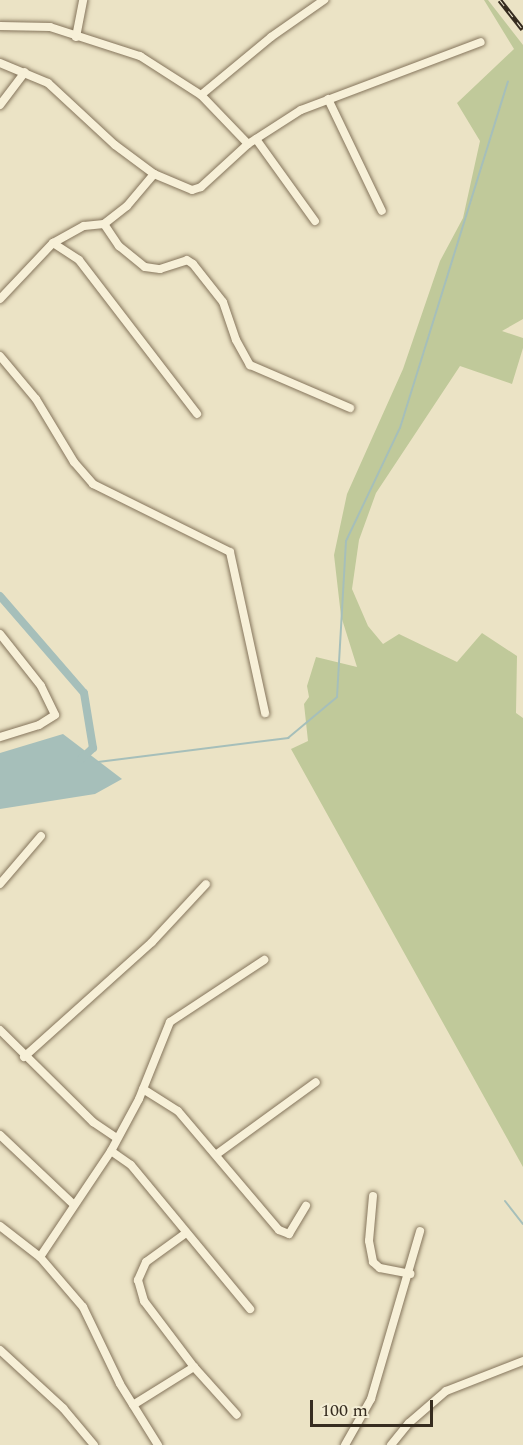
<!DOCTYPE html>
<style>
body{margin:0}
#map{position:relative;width:523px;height:1445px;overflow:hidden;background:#ebe3c5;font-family:Spectral,serif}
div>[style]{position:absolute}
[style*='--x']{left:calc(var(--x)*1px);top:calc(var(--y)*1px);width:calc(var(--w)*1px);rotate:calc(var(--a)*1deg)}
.green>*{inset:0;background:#c0c99a}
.water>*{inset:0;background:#a6bfba}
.stream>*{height:2px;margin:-1px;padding:0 1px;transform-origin:1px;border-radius:1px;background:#a6bfba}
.canal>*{height:8px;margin:-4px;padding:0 4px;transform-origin:4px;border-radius:4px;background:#a6bfba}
.roads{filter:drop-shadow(0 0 2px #85755c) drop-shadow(0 0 2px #85755c)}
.street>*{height:8px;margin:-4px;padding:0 4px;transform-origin:4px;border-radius:4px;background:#f7f0d8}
.rail>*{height:4.5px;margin-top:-2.25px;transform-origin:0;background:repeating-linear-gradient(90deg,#f3edd4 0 7px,#362c1f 0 14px);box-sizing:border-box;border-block:2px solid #362c1f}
span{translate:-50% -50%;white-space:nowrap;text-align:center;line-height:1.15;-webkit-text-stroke:4.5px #f3edd4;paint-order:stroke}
.scale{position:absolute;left:310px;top:1400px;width:123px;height:27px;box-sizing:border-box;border:3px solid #362c1f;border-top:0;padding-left:8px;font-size:18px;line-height:21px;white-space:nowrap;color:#362c1f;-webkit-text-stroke:4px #f3edd4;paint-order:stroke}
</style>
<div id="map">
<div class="green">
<i style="clip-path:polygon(484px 0,488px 0,523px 45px,523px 319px,502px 331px,523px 338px,523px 348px,512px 384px,460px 366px,376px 493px,359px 540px,352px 589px,368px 626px,383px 644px,399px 634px,457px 662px,482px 633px,517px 656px,516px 713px,523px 718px,523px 1167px,291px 749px,308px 741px,304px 704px,309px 697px,307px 686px,316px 657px,357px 667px,341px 616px,334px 555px,347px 494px,403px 369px,440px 261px,463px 218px,480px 141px,457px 103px,514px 49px)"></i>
</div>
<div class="water">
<i style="clip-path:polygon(63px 734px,122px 779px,95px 794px,0 809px,0 753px)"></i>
</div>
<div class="stream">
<i style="--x:98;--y:762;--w:192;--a:-7.2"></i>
<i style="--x:288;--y:738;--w:64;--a:-39.9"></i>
<i style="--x:337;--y:697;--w:156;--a:-86.7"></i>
<i style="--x:346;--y:541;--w:125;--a:-64.5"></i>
<i style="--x:400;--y:428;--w:363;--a:-72.7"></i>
<i style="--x:505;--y:1201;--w:29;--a:52"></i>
</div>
<div class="canal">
<i style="--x:0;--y:596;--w:128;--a:49.1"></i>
<i style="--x:84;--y:693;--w:56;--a:80.7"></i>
<i style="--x:93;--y:748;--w:16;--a:137"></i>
</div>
<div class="roads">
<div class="street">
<i style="--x:0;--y:26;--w:50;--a:1.1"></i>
<i style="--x:50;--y:27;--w:95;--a:17.9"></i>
<i style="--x:140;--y:56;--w:72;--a:32.6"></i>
<i style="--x:201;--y:95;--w:68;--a:46.2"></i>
<i style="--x:76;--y:37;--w:38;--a:-79"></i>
<i style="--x:0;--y:63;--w:52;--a:22.6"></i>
<i style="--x:48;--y:83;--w:91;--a:42.8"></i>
<i style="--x:115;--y:145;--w:49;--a:36.6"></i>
<i style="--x:154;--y:174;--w:41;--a:22.8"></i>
<i style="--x:192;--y:190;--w:9;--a:-18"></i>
<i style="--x:201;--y:187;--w:64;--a:-42.5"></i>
<i style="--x:248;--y:144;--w:63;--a:-32.7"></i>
<i style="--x:301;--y:110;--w:192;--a:-20.7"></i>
<i style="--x:201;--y:95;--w:91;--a:-39.6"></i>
<i style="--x:271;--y:37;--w:65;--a:-34.9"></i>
<i style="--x:328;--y:99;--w:124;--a:64.3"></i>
<i style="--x:0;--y:105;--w:41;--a:-52.9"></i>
<i style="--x:256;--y:139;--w:101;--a:54.3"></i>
<i style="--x:104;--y:224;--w:27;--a:56"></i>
<i style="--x:119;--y:246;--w:33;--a:39"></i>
<i style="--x:145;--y:267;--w:15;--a:8"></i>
<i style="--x:160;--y:269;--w:28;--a:-18"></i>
<i style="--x:187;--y:260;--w:7;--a:34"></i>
<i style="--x:193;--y:264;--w:48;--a:51.7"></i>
<i style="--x:223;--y:302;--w:40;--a:71.1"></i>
<i style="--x:236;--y:340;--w:29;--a:61"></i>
<i style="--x:250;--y:365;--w:109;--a:23.3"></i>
<i style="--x:53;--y:243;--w:31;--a:33"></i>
<i style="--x:79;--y:260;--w:194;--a:52.5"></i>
<i style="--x:0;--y:299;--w:77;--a:-46.6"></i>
<i style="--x:53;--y:243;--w:35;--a:-29"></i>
<i style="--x:84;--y:226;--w:20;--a:-6"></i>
<i style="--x:104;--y:224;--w:29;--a:-38"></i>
<i style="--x:127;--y:206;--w:42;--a:-49.8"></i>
<i style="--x:0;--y:356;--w:56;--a:50.1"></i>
<i style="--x:36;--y:399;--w:74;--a:58.9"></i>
<i style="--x:74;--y:462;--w:29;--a:49"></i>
<i style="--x:93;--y:484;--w:153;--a:26.4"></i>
<i style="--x:230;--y:552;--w:165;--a:77.7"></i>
<i style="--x:0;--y:634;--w:66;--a:51.7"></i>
<i style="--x:41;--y:686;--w:32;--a:64"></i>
<i style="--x:55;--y:715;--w:19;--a:148"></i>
<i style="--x:39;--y:725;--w:41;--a:162.9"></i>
<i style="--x:0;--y:884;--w:63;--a:-49.5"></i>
<i style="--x:0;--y:1030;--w:131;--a:44.7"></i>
<i style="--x:93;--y:1122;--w:29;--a:34"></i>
<i style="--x:24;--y:1057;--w:172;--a:-41.9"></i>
<i style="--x:152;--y:942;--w:79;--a:-47"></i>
<i style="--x:143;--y:1089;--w:41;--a:32.2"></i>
<i style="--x:178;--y:1111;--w:156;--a:49.7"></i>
<i style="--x:279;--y:1230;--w:11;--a:22"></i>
<i style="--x:289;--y:1234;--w:33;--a:-59"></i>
<i style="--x:0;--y:1135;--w:100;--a:43.4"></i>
<i style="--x:111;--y:1151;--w:24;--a:35"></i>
<i style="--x:131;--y:1165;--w:187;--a:50.4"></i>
<i style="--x:217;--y:1154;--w:122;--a:-36"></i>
<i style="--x:373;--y:1196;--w:45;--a:95.1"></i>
<i style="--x:369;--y:1241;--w:21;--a:79"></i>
<i style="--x:373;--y:1262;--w:9;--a:41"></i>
<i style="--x:380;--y:1268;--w:31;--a:11"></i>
<i style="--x:0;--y:1226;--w:51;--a:37.8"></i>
<i style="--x:40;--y:1257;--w:66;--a:49.3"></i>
<i style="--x:83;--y:1307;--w:85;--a:64.3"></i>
<i style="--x:120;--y:1384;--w:72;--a:58.1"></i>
<i style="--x:186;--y:1233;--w:49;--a:144.1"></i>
<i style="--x:146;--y:1262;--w:20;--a:114"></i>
<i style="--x:138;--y:1280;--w:22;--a:74"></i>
<i style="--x:144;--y:1301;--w:83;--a:52.9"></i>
<i style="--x:40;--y:1257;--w:128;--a:-56.2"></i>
<i style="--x:111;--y:1151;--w:59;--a:-61.7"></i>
<i style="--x:139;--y:1099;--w:83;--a:-68.1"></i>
<i style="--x:170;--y:1022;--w:113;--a:-33.4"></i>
<i style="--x:0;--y:1350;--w:86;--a:42.6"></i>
<i style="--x:63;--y:1408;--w:48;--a:50"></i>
<i style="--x:133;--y:1405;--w:72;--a:-31.9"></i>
<i style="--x:194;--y:1367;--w:64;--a:48.1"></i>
<i style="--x:345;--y:1445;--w:53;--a:-60.5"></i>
<i style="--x:371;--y:1399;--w:175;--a:-73.7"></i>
<i style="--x:391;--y:1445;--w:28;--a:-51"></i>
<i style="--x:409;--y:1423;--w:49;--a:-40.9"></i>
<i style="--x:446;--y:1391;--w:83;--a:-21.3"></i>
</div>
</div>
<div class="rail">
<i style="--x:500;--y:0;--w:37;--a:52"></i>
</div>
<div class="scale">100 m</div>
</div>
